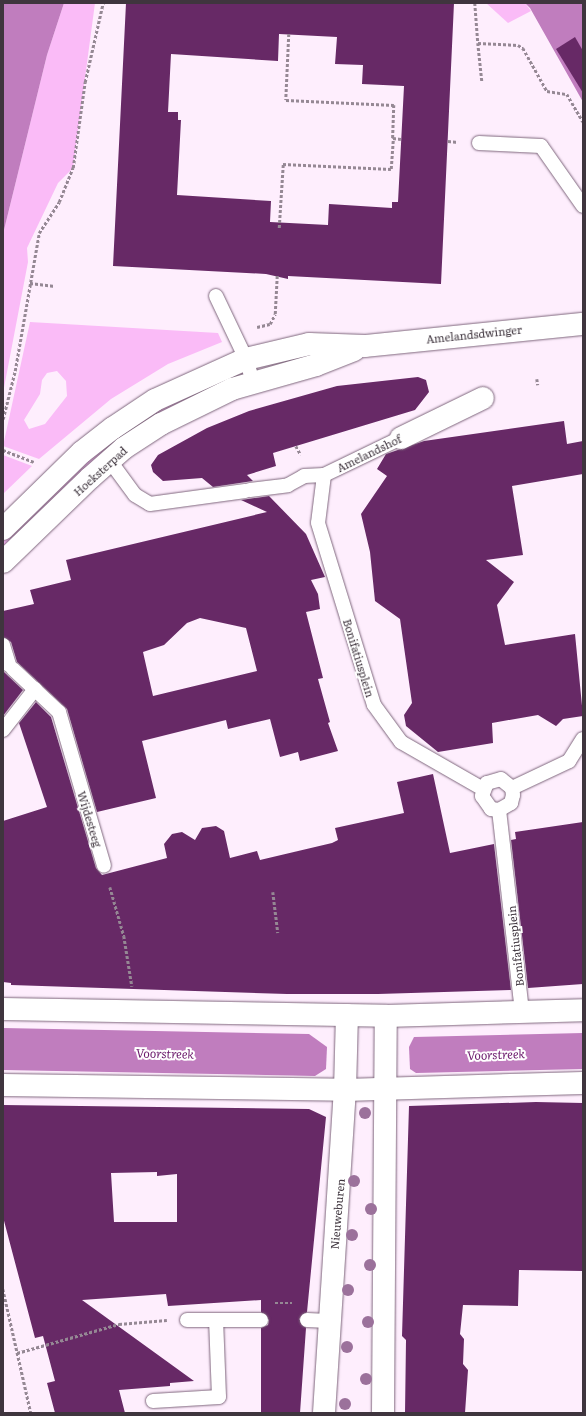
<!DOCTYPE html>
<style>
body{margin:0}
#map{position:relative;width:586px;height:1416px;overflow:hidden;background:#feeefd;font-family:Literata,serif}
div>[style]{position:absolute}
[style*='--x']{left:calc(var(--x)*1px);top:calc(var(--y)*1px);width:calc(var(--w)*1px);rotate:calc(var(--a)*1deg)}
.green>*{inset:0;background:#fabbf7}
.water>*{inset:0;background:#c07dbe}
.building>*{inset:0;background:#672966}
.path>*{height:2.5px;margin-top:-1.25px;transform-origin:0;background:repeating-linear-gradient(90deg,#958894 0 3px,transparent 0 5px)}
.roads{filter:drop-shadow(0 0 1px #7f677d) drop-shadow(0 0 1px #7f677d)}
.lane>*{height:14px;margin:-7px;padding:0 7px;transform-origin:7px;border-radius:7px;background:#fff}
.street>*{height:22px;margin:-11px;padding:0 11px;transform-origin:11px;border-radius:11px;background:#fff}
.secondary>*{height:22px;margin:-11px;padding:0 11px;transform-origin:11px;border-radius:11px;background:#fff}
.trees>*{width:12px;height:12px;margin:-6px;border-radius:50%;background:#9b719b}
span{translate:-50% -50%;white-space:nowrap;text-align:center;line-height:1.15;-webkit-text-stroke:4px #fff;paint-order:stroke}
.street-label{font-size:11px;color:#3f353e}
.water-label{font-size:12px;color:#6a176a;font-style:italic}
.frame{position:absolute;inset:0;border:4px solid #3f353e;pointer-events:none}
</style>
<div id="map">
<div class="green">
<i style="clip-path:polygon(64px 3px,95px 3px,73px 168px,58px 183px,27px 248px,28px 262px,3px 393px,3px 234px,47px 55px)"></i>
<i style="clip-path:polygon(486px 3px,525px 3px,531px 11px,508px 23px)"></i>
<i style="clip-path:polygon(evenodd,30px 322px,218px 333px,222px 342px,168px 364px,111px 399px,39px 459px,3px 446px,30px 322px,57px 371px,66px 381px,67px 396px,45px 424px,29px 429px,24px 420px,40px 394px,42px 380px,47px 373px,57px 371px)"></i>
<i style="clip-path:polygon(236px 375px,236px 377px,3px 552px,3px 538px,84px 459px,153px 409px)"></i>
<i style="clip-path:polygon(3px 455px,32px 466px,3px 494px)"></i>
</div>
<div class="water">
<i style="clip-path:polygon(3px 3px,64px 3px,47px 55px,3px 234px)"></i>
<i style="clip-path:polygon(525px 3px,583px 3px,583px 102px,530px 8px)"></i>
<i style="clip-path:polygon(3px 1028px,309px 1034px,327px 1047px,326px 1069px,315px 1076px,3px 1070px)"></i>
<i style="clip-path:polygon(583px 1033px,583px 1069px,416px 1073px,410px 1069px,409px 1047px,414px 1037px)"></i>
</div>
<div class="building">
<i style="clip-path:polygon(evenodd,126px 3px,454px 3px,441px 284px,288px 276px,288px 279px,266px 274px,113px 266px,126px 3px,279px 34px,337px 37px,335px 64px,363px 65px,362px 84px,404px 86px,398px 202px,392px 202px,392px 208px,329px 204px,328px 225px,270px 222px,271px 201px,177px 195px,181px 120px,178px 120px,178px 112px,168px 112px,171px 54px,278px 61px,279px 34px)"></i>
<i style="clip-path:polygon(575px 37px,583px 51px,583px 93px,556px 49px)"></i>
<i style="clip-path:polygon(418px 377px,426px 380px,429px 392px,415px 410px,273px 453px,276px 466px,247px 475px,253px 481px,213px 487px,202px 478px,163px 481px,153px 472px,151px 465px,158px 455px,207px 428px,249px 411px,337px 386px)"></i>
<i style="clip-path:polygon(564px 421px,567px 444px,583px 441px,583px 474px,512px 486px,523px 555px,486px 560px,514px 582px,497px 605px,505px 645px,575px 634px,583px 716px,563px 719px,556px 726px,538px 715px,492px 723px,493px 743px,438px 752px,406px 726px,404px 715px,412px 703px,400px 619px,375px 601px,370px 552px,361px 514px,387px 476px,377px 469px,386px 454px,424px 441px)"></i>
<i style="clip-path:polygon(evenodd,269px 496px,306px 534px,325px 577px,311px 580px,318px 594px,320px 609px,306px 612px,323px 678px,318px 679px,330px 722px,328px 723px,338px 751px,300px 761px,298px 752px,280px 757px,270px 719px,228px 729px,226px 720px,142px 741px,156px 798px,97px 812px,67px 709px,17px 662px,11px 642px,3px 637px,3px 611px,34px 604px,30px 590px,71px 580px,66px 560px,267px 512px,241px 500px,269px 496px,200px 618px,246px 628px,257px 671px,153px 696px,143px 652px,164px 645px,187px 623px,200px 618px)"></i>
<i style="clip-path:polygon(3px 671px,23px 690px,3px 716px)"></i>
<i style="clip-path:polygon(36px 702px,51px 717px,96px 868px,102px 875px,167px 858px,164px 844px,172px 834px,182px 832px,195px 840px,202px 828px,216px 826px,224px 831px,230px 858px,257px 851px,260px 860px,332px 843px,338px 840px,335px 828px,404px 813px,397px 782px,433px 774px,450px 853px,494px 844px,511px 990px,378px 994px,287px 994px,11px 985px,11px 983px,3px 982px,3px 821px,47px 807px,19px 723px)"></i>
<i style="clip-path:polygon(583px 822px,583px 984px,528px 988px,511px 840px,516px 839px,515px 832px)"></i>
<i style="clip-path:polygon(536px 1102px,583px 1103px,583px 1271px,519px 1270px,518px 1306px,463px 1305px,460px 1334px,464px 1339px,463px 1364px,468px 1370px,465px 1413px,405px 1413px,406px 1340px,402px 1336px,409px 1106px)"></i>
<i style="clip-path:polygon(evenodd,3px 1105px,309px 1109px,326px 1117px,307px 1312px,299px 1319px,306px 1328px,300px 1413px,261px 1413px,261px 1328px,268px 1325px,269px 1320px,261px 1312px,261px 1300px,168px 1306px,166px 1294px,82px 1300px,194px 1381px,170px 1383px,170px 1386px,119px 1390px,125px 1413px,55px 1413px,47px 1383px,55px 1381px,43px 1336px,35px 1338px,3px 1217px,3px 1105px,157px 1172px,157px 1176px,177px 1174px,177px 1222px,114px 1222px,111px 1173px,157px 1172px)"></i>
</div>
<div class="path">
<i style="--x:475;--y:3;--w:40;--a:85.7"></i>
<i style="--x:478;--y:43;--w:40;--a:2.9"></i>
<i style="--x:518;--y:45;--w:6;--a:31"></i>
<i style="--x:523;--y:48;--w:49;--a:60.8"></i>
<i style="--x:547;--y:91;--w:20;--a:9"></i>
<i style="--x:567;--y:94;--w:32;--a:60"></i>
<i style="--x:289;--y:34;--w:66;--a:92.6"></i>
<i style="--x:286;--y:100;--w:108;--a:2.7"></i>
<i style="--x:394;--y:105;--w:33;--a:92"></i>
<i style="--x:393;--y:138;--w:8;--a:7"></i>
<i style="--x:478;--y:43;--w:38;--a:84"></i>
<i style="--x:448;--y:141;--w:10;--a:6"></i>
<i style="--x:279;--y:228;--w:64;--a:-86.4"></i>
<i style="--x:283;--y:164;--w:108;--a:2.7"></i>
<i style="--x:391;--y:169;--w:31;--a:-86"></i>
<i style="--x:30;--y:283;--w:25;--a:7"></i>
<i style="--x:270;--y:324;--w:11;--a:-63"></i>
<i style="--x:275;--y:314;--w:39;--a:-87"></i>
<i style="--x:257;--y:327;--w:13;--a:-13"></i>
<i style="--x:537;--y:379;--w:6;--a:81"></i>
<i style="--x:3;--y:419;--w:49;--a:-76"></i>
<i style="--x:15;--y:371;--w:140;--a:-80.1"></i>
<i style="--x:39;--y:233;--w:37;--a:-57"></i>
<i style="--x:59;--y:202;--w:37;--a:-68"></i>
<i style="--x:73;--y:168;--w:87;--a:-82.1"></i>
<i style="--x:85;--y:82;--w:81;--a:-77.2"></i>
<i style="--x:296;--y:446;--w:10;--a:61"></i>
<i style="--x:3;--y:450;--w:33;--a:21"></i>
<i style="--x:110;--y:887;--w:51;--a:74.1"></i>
<i style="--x:124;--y:936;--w:51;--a:80.9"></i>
<i style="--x:273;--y:892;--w:41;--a:83"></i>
<i style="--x:3;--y:1289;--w:127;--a:77.3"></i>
<i style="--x:275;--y:1303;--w:17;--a:0"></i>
<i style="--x:17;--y:1353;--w:106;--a:-15.9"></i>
<i style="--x:119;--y:1324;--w:48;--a:-4.8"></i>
</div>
<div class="roads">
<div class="lane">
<i style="--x:479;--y:143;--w:62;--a:2.8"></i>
<i style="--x:541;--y:146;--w:73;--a:55"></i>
<i style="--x:216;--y:296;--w:70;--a:64.5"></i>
<i style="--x:246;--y:359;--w:24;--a:73"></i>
<i style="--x:110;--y:461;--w:42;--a:53.7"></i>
<i style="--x:135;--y:495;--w:17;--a:31"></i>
<i style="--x:150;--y:504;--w:96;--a:-7.8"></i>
<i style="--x:324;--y:475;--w:48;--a:97.1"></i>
<i style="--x:318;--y:523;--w:190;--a:72.9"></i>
<i style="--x:374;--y:705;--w:46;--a:53.9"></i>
<i style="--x:401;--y:742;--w:95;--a:29.8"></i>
<i style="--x:250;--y:490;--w:38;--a:-7"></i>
<i style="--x:288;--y:485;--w:18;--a:-29"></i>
<i style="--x:304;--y:476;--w:20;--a:-3"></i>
<i style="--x:324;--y:475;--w:85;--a:-25.7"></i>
<i style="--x:3;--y:645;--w:21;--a:73"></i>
<i style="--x:13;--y:669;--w:63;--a:43.1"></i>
<i style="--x:59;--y:712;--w:160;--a:73.7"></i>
<i style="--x:3;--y:730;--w:52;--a:-52"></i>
<i style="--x:512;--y:788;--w:63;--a:-25.3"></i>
<i style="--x:569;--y:761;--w:26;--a:-58"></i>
<i style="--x:499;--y:810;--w:14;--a:-30"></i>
<i style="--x:511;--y:803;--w:8;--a:-76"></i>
<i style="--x:513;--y:795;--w:7;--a:-98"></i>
<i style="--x:512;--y:788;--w:14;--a:-141"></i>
<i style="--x:501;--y:779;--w:15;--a:164"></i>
<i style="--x:487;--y:783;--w:14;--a:111"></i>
<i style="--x:482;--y:796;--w:16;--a:55"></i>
<i style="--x:491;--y:809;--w:8;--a:7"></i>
<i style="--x:499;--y:810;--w:202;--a:83.5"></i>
<i style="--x:187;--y:1320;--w:74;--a:0"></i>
<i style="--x:307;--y:1320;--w:21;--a:3"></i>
<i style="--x:153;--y:1401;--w:66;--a:-3.5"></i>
<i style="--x:219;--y:1397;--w:77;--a:-92.2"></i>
</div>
<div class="street">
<i style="--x:401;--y:438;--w:91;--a:-26"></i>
<i style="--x:3;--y:1009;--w:383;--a:1"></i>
<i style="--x:386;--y:1016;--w:197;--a:-1.7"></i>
<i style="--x:3;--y:1085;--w:342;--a:0.8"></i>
<i style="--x:345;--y:1090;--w:238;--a:-1.7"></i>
<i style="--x:324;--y:1413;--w:324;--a:-86.3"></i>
<i style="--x:345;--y:1090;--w:75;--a:-88.5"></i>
<i style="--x:383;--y:1413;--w:397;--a:-89.6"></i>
</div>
<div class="secondary">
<i style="--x:3;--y:529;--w:110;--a:-44.3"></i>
<i style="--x:82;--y:452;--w:39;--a:-38"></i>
<i style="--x:113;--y:428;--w:50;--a:-33.7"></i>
<i style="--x:155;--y:400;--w:100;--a:-24.3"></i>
<i style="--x:246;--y:359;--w:65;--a:-13.4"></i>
<i style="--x:309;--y:344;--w:56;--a:2"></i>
<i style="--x:365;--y:346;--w:219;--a:-5.8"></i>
<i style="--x:3;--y:562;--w:121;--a:-44"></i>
<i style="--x:90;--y:478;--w:45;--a:-41.4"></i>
<i style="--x:124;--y:448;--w:44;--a:-33"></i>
<i style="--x:161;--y:424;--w:79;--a:-26.2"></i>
<i style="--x:232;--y:389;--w:87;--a:-15.9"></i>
<i style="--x:316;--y:365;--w:41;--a:-21.5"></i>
</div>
</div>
<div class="trees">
<i style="left:365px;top:1113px"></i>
<i style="left:354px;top:1181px"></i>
<i style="left:371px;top:1209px"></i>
<i style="left:352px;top:1235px"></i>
<i style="left:370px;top:1265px"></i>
<i style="left:348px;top:1290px"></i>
<i style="left:368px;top:1322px"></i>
<i style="left:347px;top:1347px"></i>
<i style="left:366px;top:1379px"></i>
<i style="left:345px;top:1404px"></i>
</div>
<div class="street-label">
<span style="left:474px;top:334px;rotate:-6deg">Amelandsdwinger</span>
<span style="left:369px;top:453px;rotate:-26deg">Amelandshof</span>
<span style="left:100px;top:471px;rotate:-42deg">Hoeksterpad</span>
<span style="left:359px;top:658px;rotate:73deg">Bonifatiusplein</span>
<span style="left:90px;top:819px;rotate:73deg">Wijdesteeg</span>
<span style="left:515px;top:946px;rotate:-96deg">Bonifatiusplein</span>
<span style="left:337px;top:1214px;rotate:-85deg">Nieuweburen</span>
</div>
<div class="water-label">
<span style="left:165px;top:1054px;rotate:1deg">Voorstreek</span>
<span style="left:496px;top:1055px;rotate:-2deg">Voorstreek</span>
</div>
<div class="frame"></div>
</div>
